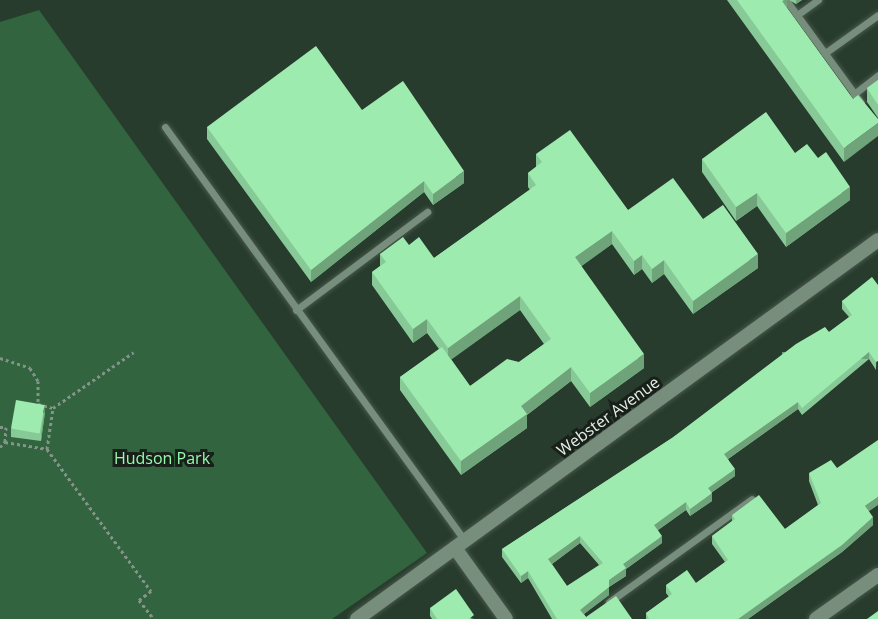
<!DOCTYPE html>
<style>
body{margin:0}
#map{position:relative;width:878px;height:619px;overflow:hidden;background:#283c2d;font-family:"Open Sans",sans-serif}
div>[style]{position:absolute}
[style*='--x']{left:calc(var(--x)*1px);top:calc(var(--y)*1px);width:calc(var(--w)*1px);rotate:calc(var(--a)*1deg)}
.green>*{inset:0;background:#31643f}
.path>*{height:3px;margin-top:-1.5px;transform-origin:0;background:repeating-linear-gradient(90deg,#849488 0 3px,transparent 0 6px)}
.roads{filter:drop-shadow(0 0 2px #47584b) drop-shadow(0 0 2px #47584b)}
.service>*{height:7px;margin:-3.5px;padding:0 3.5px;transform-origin:3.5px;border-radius:3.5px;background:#778e7c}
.minor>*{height:14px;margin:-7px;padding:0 7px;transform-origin:7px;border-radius:7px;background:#778e7c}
.wall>*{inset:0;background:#88ca97}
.shaded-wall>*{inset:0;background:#6fa47b;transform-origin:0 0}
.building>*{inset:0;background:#9eebb0;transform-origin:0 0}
span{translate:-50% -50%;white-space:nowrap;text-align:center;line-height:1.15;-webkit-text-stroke:6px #182019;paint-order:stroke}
.street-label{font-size:16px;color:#e4f0e6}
.park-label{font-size:16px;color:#94faae}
</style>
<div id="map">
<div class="green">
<i style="clip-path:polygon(39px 10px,427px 553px,332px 619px,0 619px,0 22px)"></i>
</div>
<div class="path">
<i style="--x:0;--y:358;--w:32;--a:18"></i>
<i style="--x:30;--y:368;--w:15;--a:58"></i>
<i style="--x:38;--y:381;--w:23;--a:90"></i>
<i style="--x:38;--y:404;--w:16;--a:15"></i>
<i style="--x:0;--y:427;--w:6;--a:0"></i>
<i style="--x:6;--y:427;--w:15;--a:94"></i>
<i style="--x:0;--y:447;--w:7;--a:-45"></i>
<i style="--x:5;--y:442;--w:43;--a:9.5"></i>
<i style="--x:47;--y:449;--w:41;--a:-81.7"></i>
<i style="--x:53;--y:408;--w:98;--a:-34.7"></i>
<i style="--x:47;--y:449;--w:176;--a:53.8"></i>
<i style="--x:151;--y:591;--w:15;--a:143"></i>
<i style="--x:139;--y:600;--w:24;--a:52"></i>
</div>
<div class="roads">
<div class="service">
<i style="--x:786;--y:0;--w:127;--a:53.9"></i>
<i style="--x:797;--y:15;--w:26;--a:-36"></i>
<i style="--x:825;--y:53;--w:65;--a:-35.6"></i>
<i style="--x:854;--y:94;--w:31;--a:-38"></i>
<i style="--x:165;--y:127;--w:511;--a:54.07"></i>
<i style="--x:296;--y:310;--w:164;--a:-36.8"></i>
<i style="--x:609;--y:602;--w:176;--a:-35.8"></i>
</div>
<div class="minor">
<i style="--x:455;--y:548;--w:87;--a:54.3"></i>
<i style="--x:357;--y:619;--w:644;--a:-36.03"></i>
<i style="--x:816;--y:619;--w:76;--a:-35.4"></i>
</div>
</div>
<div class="wall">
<i style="clip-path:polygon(727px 0,787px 0,787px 8px,853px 99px,844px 162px)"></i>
<i style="clip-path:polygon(789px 0,802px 0,796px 4px)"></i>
<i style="clip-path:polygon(878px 80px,878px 118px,867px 102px,867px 88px)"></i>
<i style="clip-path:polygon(362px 110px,464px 183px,433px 205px,424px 192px,311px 282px,207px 139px,207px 127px)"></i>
<i style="clip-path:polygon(795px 153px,850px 200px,786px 247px,757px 206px,736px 221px,702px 172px,702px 159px)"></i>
<i style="clip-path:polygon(evenodd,536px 154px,628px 210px,703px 219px,758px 268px,693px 314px,664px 274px,652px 283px,642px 269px,634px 275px,612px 244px,581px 266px,644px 368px,590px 407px,571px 381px,527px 415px,527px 428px,461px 475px,400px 390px,400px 377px,439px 349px,427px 333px,413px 343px,372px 285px,372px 272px,380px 266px,380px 254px,409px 245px,434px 258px,530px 190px,528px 187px,528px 173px,536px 167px,536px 154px,520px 310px,544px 344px,519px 362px,470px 386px,451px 359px,520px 310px)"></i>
<i style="clip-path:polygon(evenodd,878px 285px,876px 370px,869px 359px,802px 415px,798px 409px,728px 459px,735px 476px,711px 493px,712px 501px,690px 516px,686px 510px,658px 530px,662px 543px,626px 569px,626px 576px,609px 587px,609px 595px,584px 614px,586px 617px,632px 619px,552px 619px,528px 578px,521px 583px,502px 557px,502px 549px,672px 438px,829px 332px,849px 317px,842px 309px,842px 301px,878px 285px,580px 543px,599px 565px,567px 586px,552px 564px,580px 543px)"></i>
<i style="clip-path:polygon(45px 412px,41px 441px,11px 437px,11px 429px)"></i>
<i style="clip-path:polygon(809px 473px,869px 511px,873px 525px,842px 552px,748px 619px,646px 619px,646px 613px,669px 597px,666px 593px,666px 585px,696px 583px,725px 562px,712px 544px,712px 536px,732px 521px,732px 515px,785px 529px,818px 505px,809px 481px)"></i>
<i style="clip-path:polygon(430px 608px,474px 619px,432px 619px,430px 616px)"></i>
</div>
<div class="shaded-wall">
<i style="clip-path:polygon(784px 0,787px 0,787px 11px,782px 1px)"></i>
<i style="clip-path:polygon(796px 0,802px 0,796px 4px)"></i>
<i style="clip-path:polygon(878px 123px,878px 136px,844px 162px,844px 148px)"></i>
<i style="clip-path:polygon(464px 171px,464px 183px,433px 205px,433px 194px)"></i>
<i style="clip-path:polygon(424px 181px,424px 192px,311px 282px,311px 270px)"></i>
<i style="clip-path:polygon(850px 187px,850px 200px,786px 247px,786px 233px)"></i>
<i style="clip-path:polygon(757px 193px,757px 206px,736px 221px,736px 207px)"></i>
<i style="clip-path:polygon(612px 231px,612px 244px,575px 271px,575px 257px)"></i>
<i style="clip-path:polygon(758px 254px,758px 268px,693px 314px,693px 301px)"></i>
<i style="clip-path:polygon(642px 255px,642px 269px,634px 275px,634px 261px)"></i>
<i style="clip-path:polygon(664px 260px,664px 274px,652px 283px,652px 269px)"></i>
<i style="clip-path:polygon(520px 296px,520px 310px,448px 362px,448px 348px)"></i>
<i style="clip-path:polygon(427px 319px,427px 333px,413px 343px,413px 329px)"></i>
<i style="left:869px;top:352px;width:7px;height:87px;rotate:90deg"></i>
<i style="clip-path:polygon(644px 354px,644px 368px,590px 407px,590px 393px)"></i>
<i style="clip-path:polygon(571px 367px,571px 381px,527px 415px,527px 428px,461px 475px,461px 461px,521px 406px)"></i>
<i style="clip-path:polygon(798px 402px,798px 409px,724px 462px,724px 454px)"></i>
<i style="clip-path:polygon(45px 405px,45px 412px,41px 441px,41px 434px)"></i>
<i style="clip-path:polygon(735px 469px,735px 476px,708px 495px,708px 488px)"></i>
<i style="clip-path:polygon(712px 493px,712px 501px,690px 516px,690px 509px)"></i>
<i style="clip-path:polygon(878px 497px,878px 505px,865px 514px,865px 506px)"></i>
<i style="clip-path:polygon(686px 502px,686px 510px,654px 533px,654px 525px)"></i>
<i style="clip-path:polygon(873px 517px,873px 525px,842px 552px,748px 619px,738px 619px)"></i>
<i style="clip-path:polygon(580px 536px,580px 543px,548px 567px,548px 559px)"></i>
<i style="clip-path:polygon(662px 536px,662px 543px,626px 569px,626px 576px,609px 587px,609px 595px,580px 617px,580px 610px,609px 580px,623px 564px)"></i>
<i style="clip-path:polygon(528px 571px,528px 578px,521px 583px,521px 576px)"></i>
</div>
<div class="building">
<i style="clip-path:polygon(737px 0,784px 0,782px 1px,853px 99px,858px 95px,878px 119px,878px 123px,844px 148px)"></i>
<i style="clip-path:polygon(316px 46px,362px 110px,403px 81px,464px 171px,433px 194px,424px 181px,311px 270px,207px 127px)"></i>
<i style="clip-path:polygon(878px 80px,878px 105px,867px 88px)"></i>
<i style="clip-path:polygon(766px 112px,795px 153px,807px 144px,818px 158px,826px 152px,850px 187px,786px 233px,757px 193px,736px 207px,702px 159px)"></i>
<i style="clip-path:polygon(570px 130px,628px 210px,673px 178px,703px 219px,723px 205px,758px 254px,693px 301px,664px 260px,652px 269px,642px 255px,634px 261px,612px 231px,575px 257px,644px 354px,590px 393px,571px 367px,521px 406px,527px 414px,461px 461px,400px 377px,442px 347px,470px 386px,507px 359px,519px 362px,551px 339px,520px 296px,448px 348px,427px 319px,413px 329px,372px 272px,386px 262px,380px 254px,403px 237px,409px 245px,419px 237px,434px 258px,536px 185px,528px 173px,542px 162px,536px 154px)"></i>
<i style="clip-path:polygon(evenodd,872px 277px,878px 285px,878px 361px,876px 362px,869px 352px,802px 408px,798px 402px,724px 454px,735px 469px,708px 488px,712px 493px,690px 509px,686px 502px,654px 525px,662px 536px,623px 564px,626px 568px,609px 580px,609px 587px,580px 610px,586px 617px,616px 596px,632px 619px,557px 619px,528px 571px,521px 576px,502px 549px,672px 438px,796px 344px,825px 327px,829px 332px,852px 315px,842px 301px,872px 277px,580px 536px,603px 563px,567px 586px,548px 559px,580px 536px)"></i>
<i style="left:16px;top:400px;width:29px;height:29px;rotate:10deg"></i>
<i style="clip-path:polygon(878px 440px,878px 497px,865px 506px,873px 517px,842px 545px,738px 619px,649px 619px,646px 613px,672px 594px,666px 585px,687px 570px,696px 583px,728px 560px,712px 536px,735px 519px,732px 515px,759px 495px,785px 529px,821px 503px,809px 473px,831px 460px,837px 468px)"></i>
<i style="clip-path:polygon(456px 589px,474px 615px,469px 619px,437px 619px,430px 608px)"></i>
<i style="clip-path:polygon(878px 611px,878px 619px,867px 619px)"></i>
</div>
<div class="street-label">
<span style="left:608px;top:416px;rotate:-36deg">Webster Avenue</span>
</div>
<div class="park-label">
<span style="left:162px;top:458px">Hudson Park</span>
</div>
</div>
